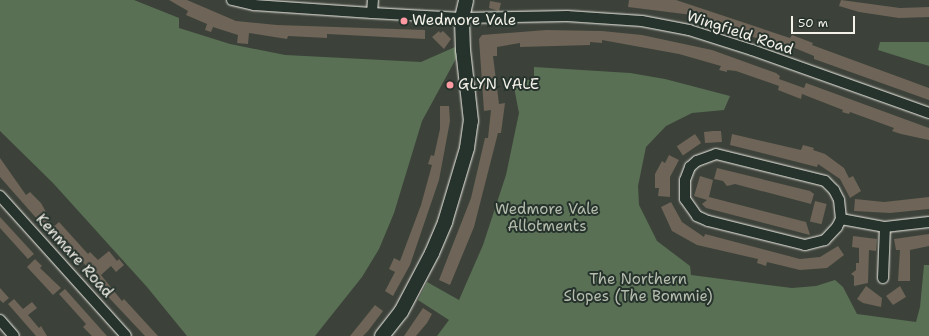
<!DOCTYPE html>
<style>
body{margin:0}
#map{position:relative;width:929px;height:336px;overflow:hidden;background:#3c423a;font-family:"Shantell Sans",sans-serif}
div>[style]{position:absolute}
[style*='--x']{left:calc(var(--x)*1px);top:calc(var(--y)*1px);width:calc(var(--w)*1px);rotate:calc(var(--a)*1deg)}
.green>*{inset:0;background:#597054}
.building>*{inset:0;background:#6e6457;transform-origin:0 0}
.roads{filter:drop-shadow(0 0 1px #f4f1e8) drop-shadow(0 0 1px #f4f1e8)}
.street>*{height:10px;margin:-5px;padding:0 5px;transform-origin:5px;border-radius:5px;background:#26332d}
.secondary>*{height:14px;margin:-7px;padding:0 7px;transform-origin:7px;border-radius:7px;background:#26332d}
.dots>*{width:11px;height:11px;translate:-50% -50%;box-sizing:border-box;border:2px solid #26332d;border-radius:50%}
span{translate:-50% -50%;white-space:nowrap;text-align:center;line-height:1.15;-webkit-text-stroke:4px #26332d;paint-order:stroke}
.poi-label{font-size:15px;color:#f4f1e8}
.left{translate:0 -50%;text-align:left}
.street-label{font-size:15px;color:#f4f1e8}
.park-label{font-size:15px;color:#b6bdad}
.scale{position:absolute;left:791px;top:16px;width:64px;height:18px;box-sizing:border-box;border:2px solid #f4f1e8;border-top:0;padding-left:5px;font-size:12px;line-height:14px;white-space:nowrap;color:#f4f1e8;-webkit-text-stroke:3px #26332d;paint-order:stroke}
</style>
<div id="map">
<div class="green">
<i style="clip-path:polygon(0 0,134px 0,179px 18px,179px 28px,230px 44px,285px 55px,421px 62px,455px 47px,458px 55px,422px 121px,394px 213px,379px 249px,362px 277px,315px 336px,187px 336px,147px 287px,53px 183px,0 131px)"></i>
<i style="clip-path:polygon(880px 42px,929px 42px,929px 66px,878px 50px)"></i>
<i style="clip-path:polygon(534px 67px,630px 73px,665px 79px,730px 96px,724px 110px,692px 113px,666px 126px,646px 147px,638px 186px,639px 205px,657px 241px,690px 266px,691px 275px,792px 288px,816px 286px,835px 280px,843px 287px,857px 314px,916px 322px,920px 307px,924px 265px,929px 265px,929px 336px,437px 336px,449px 320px,418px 300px,427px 282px,459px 300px,483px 245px,506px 175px,519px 113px,513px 82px,534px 79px)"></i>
</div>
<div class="building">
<i style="clip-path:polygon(169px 0,187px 0,236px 21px,277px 25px,425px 30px,425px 39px,327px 34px,327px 38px,288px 36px,287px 39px,249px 33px,248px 44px,237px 43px,238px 35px,213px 27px,211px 32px,205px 30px,207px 24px,186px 15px,188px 11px)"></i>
<i style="clip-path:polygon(629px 0,676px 0,790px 38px,792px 35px,813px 43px,812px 45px,929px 88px,929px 100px,814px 59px,814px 56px,785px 44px,784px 47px,691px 17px,692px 15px,628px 7px)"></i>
<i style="clip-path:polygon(841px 0,900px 8px,929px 7px,929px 17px,899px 18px,859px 12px,839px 6px)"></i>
<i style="clip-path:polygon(490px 1px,501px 3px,499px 11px,489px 8px)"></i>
<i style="clip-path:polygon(546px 30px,602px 31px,642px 35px,712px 50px,776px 73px,780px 76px,779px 79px,804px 88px,806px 83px,929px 128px,929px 140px,901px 134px,892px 131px,894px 128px,850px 112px,849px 114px,842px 112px,843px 110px,802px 94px,801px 99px,778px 90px,779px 86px,736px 71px,727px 70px,727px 72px,719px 70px,721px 66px,679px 54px,602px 40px,602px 43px,590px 42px,590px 45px,520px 47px,520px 43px,497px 47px,497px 56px,493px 56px,499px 104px,505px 103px,501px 133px,498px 133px,474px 227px,450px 285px,439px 280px,471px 198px,485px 138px,488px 138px,491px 110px,484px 111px,479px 39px,482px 35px)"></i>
<i style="clip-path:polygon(439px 31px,440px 33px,443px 31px,451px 39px,444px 49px,432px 37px)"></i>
<i style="left:453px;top:80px;width:9px;height:7px;rotate:84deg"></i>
<i style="clip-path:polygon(440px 106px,449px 106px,450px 121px,439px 180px,410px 265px,393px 296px,385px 291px,395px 272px,389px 269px,394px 258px,400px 261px,421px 205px,432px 165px,428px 164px,431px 155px,434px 156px,440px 129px)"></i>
<i style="clip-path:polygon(713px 131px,721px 131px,722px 142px,705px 143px,704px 132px)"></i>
<i style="left:695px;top:134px;width:11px;height:22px;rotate:56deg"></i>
<i style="clip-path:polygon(732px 134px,801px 150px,803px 145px,814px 148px,813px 150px,825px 154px,844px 168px,849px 178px,853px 176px,861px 191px,850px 198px,840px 179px,818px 164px,817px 167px,730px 145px)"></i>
<i style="clip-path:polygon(669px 155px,679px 160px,670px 177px,670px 197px,658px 196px,659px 188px,655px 188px,655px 174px,662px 161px,665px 163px)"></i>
<i style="clip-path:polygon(0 158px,26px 195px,30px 192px,41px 203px,46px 212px,43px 215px,51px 223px,45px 228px,0 177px)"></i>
<i style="clip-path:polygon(717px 168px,810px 191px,814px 194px,811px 204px,735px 184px,727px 186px,723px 181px,714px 179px)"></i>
<i style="clip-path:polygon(700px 176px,713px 180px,709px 197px,806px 222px,810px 235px,706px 208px,702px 204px,707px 200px,694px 196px)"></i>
<i style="clip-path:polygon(929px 197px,929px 209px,890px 213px,854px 211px,855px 199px,884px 202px)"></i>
<i style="left:815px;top:201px;width:12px;height:21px;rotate:14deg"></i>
<i style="clip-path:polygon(671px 202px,682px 222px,704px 237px,705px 234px,800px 259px,820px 257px,838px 246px,844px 255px,827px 268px,800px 270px,767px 262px,766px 266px,757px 263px,758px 259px,697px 245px,672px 231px,661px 207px)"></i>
<i style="clip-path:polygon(0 217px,34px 254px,28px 259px,0 228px)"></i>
<i style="clip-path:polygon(59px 222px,88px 254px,90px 252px,98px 260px,109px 251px,117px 261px,119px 259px,124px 265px,116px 272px,111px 266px,101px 275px,122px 301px,124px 299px,158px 336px,145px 336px,96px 284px,99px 282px,91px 271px,51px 229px)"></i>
<i style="clip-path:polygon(929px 234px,929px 246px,910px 250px,910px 281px,898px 281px,900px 250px,896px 250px,894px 239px)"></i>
<i style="clip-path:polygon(853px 236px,877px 239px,876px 251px,869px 250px,868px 283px,854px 286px,854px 276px,851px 274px,856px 270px,856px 263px,859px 263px,859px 248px,852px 247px)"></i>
<i style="clip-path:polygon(35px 259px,42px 266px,40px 268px,61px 288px,53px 295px,27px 267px)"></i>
<i style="clip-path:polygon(866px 286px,882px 298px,881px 307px,863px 303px,857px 299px)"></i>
<i style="clip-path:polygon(900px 286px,906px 297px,893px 305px,886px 296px)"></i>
<i style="clip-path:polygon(0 288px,9px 298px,3px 303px,0 300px)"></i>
<i style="clip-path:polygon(65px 289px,82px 308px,107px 336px,92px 336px,83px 327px,86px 324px,59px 294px)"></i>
<i style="clip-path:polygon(14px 299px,23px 309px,32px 302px,37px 308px,28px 315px,39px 328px,41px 326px,47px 336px,36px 336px,8px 304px)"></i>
<i style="clip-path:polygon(375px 305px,383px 311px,368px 331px,363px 336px,350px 336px)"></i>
<i style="clip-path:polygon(423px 308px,432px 314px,427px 323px,416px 336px,404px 336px)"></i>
</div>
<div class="roads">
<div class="street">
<i style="--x:232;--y:0;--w:23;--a:13"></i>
<i style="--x:254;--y:5;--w:118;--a:3.9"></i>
<i style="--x:372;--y:13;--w:90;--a:3.2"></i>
<i style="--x:462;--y:18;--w:105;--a:-1.1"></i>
<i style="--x:567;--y:16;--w:75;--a:3.8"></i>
<i style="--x:642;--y:21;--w:48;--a:10.8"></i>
<i style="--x:689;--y:30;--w:66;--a:17.6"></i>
<i style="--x:752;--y:50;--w:188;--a:19.6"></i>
<i style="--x:372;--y:13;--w:13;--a:-86"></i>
<i style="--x:716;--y:154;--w:112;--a:13.9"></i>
<i style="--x:825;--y:181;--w:13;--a:45"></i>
<i style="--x:834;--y:190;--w:11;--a:63"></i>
<i style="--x:839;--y:200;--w:19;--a:84"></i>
<i style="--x:841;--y:219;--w:9;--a:117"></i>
<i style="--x:837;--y:227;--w:18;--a:133"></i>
<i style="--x:825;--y:240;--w:21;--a:166"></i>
<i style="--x:805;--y:245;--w:100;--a:-166.1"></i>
<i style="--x:708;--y:221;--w:12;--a:-156"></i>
<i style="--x:697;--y:216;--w:21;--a:-125"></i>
<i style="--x:685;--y:199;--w:19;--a:-90"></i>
<i style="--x:685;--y:180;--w:14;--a:-69"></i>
<i style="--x:690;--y:167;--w:9;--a:-41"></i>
<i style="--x:697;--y:161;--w:20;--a:-20"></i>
<i style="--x:0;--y:196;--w:188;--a:48"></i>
<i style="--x:841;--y:219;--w:45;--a:10.3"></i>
<i style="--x:885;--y:227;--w:44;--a:-6.5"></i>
<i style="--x:883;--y:278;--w:51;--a:-87.8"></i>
<i style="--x:0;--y:320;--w:21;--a:49"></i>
</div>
<div class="secondary">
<i style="--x:382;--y:336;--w:31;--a:-52"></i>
<i style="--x:401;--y:312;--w:67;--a:-62.3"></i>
<i style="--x:432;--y:253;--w:34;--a:-67"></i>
<i style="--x:445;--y:222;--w:77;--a:-73.4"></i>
<i style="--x:467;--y:148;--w:27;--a:-82"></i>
<i style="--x:471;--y:121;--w:71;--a:-96.4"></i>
<i style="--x:463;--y:50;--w:32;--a:-92"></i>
<i style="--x:462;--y:18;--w:18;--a:-77"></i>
</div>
</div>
<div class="dots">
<i style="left:404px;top:21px;background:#ff9aa2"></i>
<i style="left:450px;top:85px;background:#ff9aa2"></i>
</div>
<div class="poi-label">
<span class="left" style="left:412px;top:21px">Wedmore Vale</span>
<span class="left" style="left:458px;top:85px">GLYN VALE</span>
</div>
<div class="street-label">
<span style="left:740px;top:33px;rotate:18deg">Wingfield Road</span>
<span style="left:74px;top:256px;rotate:48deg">Kenmare Road</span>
</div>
<div class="park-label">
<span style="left:547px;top:218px">Wedmore Vale<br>Allotments</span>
<span style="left:638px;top:288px">The Northern<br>Slopes (The Bommie)</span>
</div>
<div class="scale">50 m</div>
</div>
